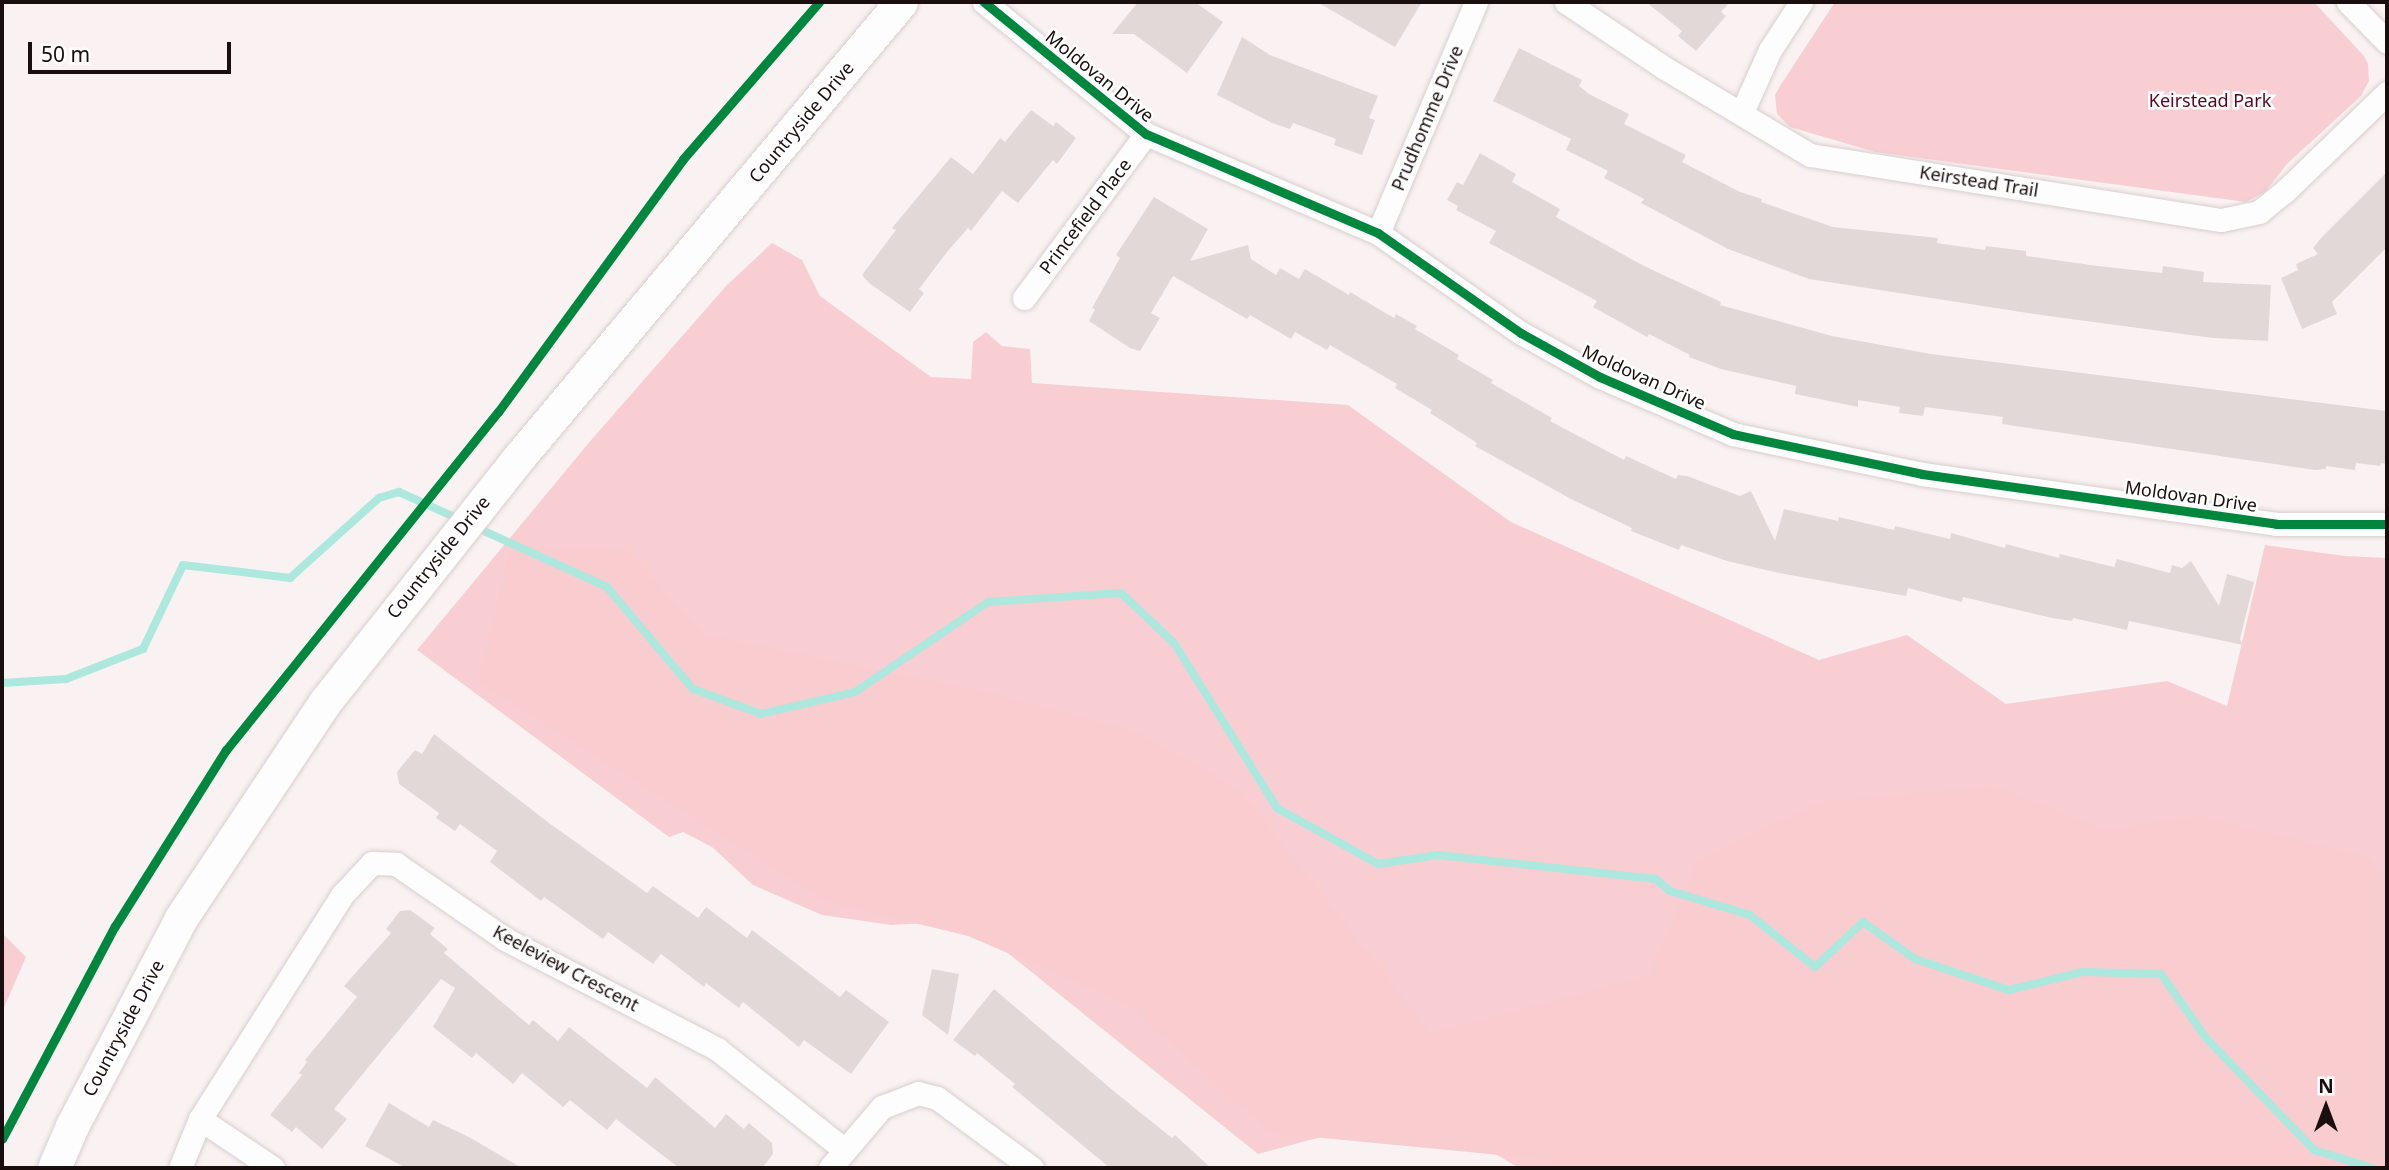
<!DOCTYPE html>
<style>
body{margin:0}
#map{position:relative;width:2389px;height:1170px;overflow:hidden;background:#faf2f2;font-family:"Noto Sans",sans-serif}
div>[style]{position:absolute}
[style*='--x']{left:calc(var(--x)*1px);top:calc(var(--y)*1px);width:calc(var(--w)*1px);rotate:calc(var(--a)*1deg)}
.green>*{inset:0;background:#f8ced2}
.forest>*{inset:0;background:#f9cccf}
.stream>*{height:8px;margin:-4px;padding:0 4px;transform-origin:4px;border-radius:4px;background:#ace8dd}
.building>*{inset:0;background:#e3d8d8}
.roads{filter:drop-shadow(0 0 2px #d9cece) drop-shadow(0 0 2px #d9cece)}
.minor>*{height:23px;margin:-11.5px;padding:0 11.5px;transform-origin:11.5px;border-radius:11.5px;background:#fefdfd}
.secondary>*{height:33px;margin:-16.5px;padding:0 16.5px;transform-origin:16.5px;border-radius:16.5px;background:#fefdfd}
.cycleway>*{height:9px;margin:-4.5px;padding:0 4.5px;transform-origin:4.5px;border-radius:4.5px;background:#00873e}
span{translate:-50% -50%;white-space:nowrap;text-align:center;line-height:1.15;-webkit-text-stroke:5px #fff;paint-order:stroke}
.street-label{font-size:18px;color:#1b0e0f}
.park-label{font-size:18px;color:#5e041d}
.frame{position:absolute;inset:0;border:4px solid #1b0e0f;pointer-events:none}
.north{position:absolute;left:2291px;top:1072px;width:70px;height:70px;-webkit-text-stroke:5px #fff;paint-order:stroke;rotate:0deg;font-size:19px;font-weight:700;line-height:28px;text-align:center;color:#1b0e0f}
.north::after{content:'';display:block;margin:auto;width:24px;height:32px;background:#1b0e0f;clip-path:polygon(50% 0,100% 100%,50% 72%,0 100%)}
.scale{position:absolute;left:28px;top:42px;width:203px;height:32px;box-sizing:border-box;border:4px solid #1b0e0f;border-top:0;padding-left:9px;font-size:21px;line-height:24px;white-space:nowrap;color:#1b0e0f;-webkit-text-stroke:5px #fff;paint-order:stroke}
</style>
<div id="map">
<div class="green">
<i style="clip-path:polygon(1835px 2px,2314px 2px,2364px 56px,2368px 64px,2369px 81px,2361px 96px,2287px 164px,2265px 192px,2246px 202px,1875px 152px,1790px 127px,1777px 114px,1775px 95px,1780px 86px)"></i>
<i style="clip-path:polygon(772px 243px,802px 260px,820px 296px,931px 377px,971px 379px,973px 342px,986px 332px,1002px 346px,1030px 349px,1032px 383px,1348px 405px,1511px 522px,1819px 660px,1907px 635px,2006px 704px,2167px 681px,2227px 706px,2265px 545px,2345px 556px,2387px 558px,2387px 1168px,1519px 1168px,1422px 1110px,1258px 1154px,968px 921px,891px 925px,822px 915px,753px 885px,712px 847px,683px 832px,669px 837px,417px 650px,592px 439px,726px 286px)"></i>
<i style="clip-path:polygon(2px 933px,26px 957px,2px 1012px)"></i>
</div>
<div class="forest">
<i style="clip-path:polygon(511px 546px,625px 550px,706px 635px,983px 691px,1136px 732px,1240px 790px,1431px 1033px,1649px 976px,1697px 861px,1822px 802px,1994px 786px,2106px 830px,2199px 816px,2365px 856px,2387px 877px,2387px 1168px,1559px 1168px,1543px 1159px,1271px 1133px,1127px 1004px,968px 936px,825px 901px,478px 682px)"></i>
</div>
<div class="stream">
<i style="--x:473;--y:526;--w:147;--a:24.5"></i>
<i style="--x:607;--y:587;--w:133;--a:49.9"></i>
<i style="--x:693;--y:689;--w:72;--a:20.2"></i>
<i style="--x:761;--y:714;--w:97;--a:-13.2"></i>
<i style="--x:855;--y:692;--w:161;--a:-34.1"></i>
<i style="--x:988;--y:602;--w:133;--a:-3.9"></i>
<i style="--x:1121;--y:593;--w:73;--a:43.3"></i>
<i style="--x:1174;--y:643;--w:195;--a:58"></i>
<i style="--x:1277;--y:808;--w:115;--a:29"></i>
<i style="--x:1378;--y:864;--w:61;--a:-8.5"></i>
<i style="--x:1438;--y:855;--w:219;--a:6.3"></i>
<i style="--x:1656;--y:879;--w:18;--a:41"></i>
<i style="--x:1670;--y:891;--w:84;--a:16.7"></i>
<i style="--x:1750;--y:915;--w:83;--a:38.7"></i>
<i style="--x:1815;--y:967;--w:66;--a:-43.2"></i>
<i style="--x:1863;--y:922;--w:64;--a:35.4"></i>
<i style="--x:1915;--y:959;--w:99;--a:18.3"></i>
<i style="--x:2009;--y:990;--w:76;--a:-13.7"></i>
<i style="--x:2083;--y:972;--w:78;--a:1.5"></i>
<i style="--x:2161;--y:974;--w:78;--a:54.9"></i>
<i style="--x:2206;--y:1038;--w:156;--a:46"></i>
<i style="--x:2314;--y:1150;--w:61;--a:17.2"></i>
<i style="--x:2;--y:683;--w:64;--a:-3.6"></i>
<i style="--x:66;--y:679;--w:83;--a:-21.3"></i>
<i style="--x:143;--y:649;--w:93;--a:-64.5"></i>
<i style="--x:183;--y:565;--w:108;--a:6.9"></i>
<i style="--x:290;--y:578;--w:120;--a:-42"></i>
<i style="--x:379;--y:498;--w:21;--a:-17"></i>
<i style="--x:399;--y:492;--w:68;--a:24.3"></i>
</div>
<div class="building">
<i style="clip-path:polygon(1138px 2px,1195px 2px,1223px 22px,1187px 73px,1134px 34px,1112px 34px)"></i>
<i style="clip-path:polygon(1317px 2px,1422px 2px,1395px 47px)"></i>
<i style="clip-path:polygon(1646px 2px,1730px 2px,1721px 12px,1726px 16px,1696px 51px,1678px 36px,1682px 31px)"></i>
<i style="clip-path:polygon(1242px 37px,1270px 55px,1378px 96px,1369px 118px,1375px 120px,1362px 155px,1334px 145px,1336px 139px,1293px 123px,1290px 129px,1272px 123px,1217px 95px)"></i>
<i style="clip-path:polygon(1519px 48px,1582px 80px,1579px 86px,1589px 94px,1629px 114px,1624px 124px,1686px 155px,1682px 162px,1740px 192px,1762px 199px,1761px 202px,1833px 227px,1938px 238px,1937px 243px,1985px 250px,1986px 246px,2026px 251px,2026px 256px,2098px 266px,2162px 273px,2163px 266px,2204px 272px,2203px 282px,2271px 285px,2268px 341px,2213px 338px,2041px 315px,1809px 279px,1728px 249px,1641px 203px,1644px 199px,1604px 178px,1608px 171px,1566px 150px,1571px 139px,1493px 101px)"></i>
<i style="clip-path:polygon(1031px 110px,1053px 126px,1056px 122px,1076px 138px,1057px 164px,1053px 160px,1018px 203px,1002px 191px,971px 231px,968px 228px,947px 252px,919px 289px,924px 293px,910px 312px,869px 283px,862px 275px,896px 230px,892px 228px,951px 157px,973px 174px,1000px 138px,1005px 142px)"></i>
<i style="clip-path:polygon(1480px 153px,1516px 174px,1512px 182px,1560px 209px,1556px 217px,1642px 265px,1721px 302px,1720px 305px,1832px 336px,1931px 354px,2387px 411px,2387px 464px,2381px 463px,2380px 466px,2356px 463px,2355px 470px,2326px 466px,2326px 469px,2315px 470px,2002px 424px,2003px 417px,1925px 407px,1923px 416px,1899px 413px,1900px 407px,1858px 400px,1858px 407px,1795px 394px,1796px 386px,1721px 369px,1689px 357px,1690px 355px,1649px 334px,1647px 337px,1593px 307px,1597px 301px,1489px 243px,1496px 231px,1456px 210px,1458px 206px,1447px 200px,1457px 182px,1463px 185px)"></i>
<i style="clip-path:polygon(2387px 172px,2387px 247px,2332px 302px,2337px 314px,2302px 329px,2281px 278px,2298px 270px,2296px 264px,2318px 254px,2313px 248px,2321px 238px)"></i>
<i style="clip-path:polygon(1154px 197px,1208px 229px,1190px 261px,1248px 245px,1251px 259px,1276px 275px,1280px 268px,1299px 279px,1305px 269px,1349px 295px,1350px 292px,1394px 318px,1396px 314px,1417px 326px,1415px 329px,1459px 355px,1457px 359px,1493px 380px,1491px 383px,1552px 418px,1550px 421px,1624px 460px,1626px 456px,1676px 479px,1678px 475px,1687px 476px,1740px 496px,1751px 491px,1775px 541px,1784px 509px,1838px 521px,1839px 517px,1894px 530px,1895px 526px,1950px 539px,1951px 533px,2005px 548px,2006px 544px,2059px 558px,2060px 554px,2114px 567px,2117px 559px,2170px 573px,2172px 565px,2182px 568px,2191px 561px,2219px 606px,2227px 574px,2254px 582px,2240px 639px,2243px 645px,2129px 621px,2127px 630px,2073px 618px,2072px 621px,2052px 618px,1963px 597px,1962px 602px,1908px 588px,1906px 596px,1779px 573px,1727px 561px,1681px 545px,1679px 550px,1631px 531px,1632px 528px,1571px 499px,1475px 446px,1477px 443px,1430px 413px,1432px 410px,1395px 388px,1397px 384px,1330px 345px,1327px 350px,1295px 332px,1291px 339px,1250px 315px,1247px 319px,1173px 276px,1151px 313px,1160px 318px,1140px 351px,1130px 348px,1089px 321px,1095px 309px,1092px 308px,1120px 258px,1116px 255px)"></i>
<i style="clip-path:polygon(434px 734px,549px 823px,647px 893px,653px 886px,698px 918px,706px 907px,747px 938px,752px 930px,840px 997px,846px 990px,889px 1022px,851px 1074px,804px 1040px,799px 1047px,743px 1002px,739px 1008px,706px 983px,704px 987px,661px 954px,653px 964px,608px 932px,603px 939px,544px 897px,541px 901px,490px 862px,497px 851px,460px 824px,455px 831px,436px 818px,439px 813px,399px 784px,397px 772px,415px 750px,422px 754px)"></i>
<i style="clip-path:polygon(410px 910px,435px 928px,430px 934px,448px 949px,444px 953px,529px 1025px,533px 1020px,558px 1041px,569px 1027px,647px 1088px,655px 1077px,715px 1128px,726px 1114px,744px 1129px,749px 1123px,772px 1143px,773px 1154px,762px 1168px,679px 1168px,616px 1119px,607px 1130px,570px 1100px,563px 1107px,522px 1073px,513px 1084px,476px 1053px,472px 1058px,433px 1027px,455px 988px,441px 979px,334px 1109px,347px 1119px,322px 1149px,296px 1127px,292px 1132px,270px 1115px,302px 1075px,299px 1073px,307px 1062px,305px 1060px,357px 997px,344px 986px,391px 933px,386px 929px,400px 911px)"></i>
<i style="clip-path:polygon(932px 969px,959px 974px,948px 1035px,922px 1015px)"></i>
<i style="clip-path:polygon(994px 989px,1116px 1093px,1172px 1138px,1175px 1135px,1211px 1168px,1110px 1168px,1012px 1087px,1015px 1084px,977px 1053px,975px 1056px,953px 1040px)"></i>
<i style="clip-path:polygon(389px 1103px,429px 1127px,433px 1120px,469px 1137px,522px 1168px,406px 1168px,365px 1146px)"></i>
</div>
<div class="roads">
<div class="minor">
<i style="--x:984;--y:2;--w:209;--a:39.2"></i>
<i style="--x:1146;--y:134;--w:252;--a:23.1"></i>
<i style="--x:1378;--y:233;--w:174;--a:35"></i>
<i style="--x:1521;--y:333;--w:90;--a:29.1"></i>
<i style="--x:1600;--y:377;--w:145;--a:23.2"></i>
<i style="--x:1733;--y:434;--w:193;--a:11.9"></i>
<i style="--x:1922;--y:474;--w:358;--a:8"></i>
<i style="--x:2276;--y:524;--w:111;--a:0"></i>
<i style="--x:1566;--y:2;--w:117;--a:33.8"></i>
<i style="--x:1663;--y:67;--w:171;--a:30.9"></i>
<i style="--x:1810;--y:155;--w:416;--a:9"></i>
<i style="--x:2221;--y:220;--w:39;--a:-12"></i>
<i style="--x:2259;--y:212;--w:32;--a:-39"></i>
<i style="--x:2284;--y:192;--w:143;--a:-43.9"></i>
<i style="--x:2348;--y:2;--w:56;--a:45.7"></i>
<i style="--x:1742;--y:112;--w:68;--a:-65.7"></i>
<i style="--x:1770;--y:50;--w:57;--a:-57.1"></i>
<i style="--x:1378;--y:233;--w:251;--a:-67"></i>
<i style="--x:1024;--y:298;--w:204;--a:-53.4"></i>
<i style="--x:200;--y:1119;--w:88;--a:33.9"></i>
<i style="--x:180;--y:1168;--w:53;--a:-67.8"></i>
<i style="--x:200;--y:1119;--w:265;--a:-57.6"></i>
<i style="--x:342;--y:895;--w:44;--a:-46.8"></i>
<i style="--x:372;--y:863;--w:24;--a:2"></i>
<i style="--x:396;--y:864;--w:132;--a:34.5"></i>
<i style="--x:505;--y:939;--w:239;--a:27.4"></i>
<i style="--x:717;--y:1049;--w:163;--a:38.3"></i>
<i style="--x:830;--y:1168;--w:80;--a:-49.6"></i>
<i style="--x:882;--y:1107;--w:39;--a:-21"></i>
<i style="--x:918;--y:1093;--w:20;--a:15"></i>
<i style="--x:937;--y:1098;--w:118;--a:36.4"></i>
</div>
<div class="secondary">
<i style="--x:54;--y:1168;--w:46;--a:-66.8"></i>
<i style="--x:72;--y:1126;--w:235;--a:-62.3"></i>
<i style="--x:181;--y:918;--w:260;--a:-56.3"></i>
<i style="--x:325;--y:702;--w:315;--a:-51.6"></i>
<i style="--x:521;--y:455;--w:591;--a:-50.01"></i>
</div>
</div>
<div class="cycleway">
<i style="--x:984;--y:2;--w:209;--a:39.2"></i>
<i style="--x:1146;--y:134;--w:252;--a:23.1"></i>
<i style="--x:1378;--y:233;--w:174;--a:35"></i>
<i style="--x:1521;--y:333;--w:90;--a:29.1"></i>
<i style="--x:1600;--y:377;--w:145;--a:23.2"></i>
<i style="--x:1733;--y:434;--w:193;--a:11.9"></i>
<i style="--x:1922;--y:474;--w:358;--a:8"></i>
<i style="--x:2276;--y:524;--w:111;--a:0"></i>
<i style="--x:2;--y:1139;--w:241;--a:-62.1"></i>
<i style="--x:115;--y:926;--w:208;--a:-57.8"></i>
<i style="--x:226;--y:750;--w:434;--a:-51.2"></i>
<i style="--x:498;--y:412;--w:313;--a:-53.8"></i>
<i style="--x:683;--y:159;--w:208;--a:-49.1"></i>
</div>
<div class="street-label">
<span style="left:1100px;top:76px;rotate:39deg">Moldovan Drive</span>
<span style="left:1427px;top:118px;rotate:-67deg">Prudhomme Drive</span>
<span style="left:801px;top:122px;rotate:-50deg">Countryside Drive</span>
<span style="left:1979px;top:181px;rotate:9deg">Keirstead Trail</span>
<span style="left:1085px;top:216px;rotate:-53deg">Princefield Place</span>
<span style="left:1644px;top:377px;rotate:24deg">Moldovan Drive</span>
<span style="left:2191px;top:496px;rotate:8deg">Moldovan Drive</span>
<span style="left:438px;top:557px;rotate:-51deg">Countryside Drive</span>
<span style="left:566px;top:968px;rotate:28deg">Keeleview Crescent</span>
<span style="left:123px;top:1028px;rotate:-62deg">Countryside Drive</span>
</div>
<div class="park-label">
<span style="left:2210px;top:100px">Keirstead Park</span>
</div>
<div class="frame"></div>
<div class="north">N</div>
<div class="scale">50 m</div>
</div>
